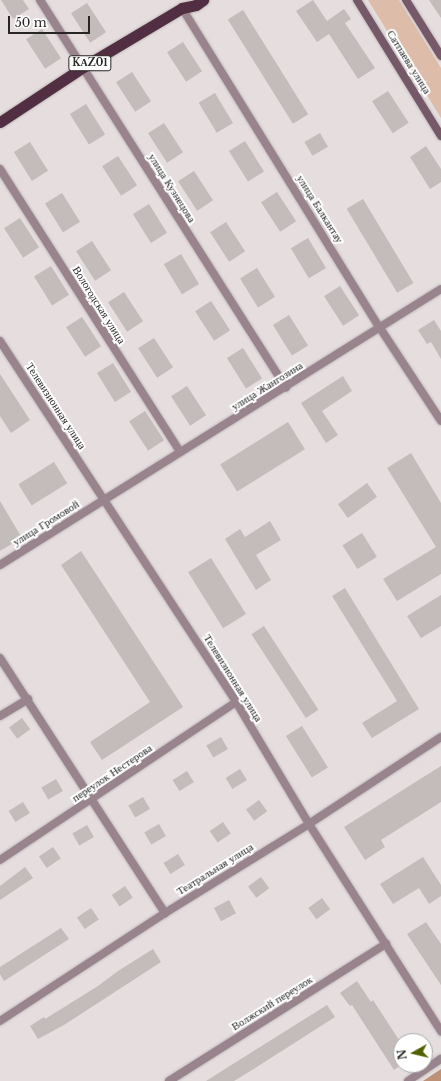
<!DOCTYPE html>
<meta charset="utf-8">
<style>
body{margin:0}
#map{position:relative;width:441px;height:1081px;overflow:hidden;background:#e5ddde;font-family:"Libre Baskerville",serif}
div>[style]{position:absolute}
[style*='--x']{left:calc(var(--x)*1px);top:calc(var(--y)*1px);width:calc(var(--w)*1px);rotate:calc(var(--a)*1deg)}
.green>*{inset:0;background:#ddbdaa}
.forest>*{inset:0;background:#bc9176}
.building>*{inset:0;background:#c3bcbb;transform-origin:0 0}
.roads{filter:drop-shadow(0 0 1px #bfb8b9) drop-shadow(0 0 1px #bfb8b9)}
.minor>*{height:8px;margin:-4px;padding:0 4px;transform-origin:4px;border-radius:4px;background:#99848e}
.secondary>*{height:8px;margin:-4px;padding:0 4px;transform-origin:4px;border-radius:4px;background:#765968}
.trunk>*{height:11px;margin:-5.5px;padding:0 5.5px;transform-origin:5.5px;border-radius:5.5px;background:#522e42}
span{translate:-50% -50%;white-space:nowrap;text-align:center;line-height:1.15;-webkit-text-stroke:4px #fff;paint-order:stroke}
.shield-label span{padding:1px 3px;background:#fff;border:1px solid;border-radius:3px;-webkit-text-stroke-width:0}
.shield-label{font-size:10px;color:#282525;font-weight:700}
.street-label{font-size:11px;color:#282525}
.north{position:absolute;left:393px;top:1033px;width:40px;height:40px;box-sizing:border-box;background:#fff;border:1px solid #a9a8a8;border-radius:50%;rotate:262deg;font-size:11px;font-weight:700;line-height:16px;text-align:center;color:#282525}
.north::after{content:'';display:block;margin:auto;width:14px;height:18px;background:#526001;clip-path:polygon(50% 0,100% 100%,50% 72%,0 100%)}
.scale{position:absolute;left:8px;top:16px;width:82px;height:18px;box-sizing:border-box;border:2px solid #282525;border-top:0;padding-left:5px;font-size:12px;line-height:14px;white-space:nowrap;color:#282525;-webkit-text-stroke:3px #fff;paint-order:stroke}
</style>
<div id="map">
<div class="green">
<i style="clip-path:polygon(368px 0,399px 0,441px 68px,441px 118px)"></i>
</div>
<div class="forest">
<i style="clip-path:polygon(441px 1069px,441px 1081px,423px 1081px)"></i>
</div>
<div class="building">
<i style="clip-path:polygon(1px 0,23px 0,29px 9px,13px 19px)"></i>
<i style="clip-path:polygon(313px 0,327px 21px,344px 9px,351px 19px,345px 23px,375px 68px,358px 79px,329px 34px,317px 42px,296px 11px)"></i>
<i style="clip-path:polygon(429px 0,441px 0,441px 18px)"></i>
<i style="left:87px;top:3px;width:35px;height:19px;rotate:57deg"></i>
<i style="left:243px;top:10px;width:123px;height:18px;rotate:58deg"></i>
<i style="left:42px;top:29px;width:35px;height:19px;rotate:57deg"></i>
<i style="left:183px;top:42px;width:35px;height:19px;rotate:57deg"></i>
<i style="left:132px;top:72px;width:35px;height:19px;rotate:57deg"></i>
<i style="left:388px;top:91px;width:38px;height:19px;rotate:57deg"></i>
<i style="left:215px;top:93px;width:35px;height:19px;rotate:59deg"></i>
<i style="left:86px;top:104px;width:36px;height:19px;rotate:58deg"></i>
<i style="left:164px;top:123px;width:35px;height:19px;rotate:57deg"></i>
<i style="left:320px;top:133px;width:16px;height:18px;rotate:60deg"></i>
<i style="left:245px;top:141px;width:36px;height:19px;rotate:58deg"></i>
<i style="left:30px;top:142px;width:34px;height:19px;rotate:58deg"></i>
<i style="clip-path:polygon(426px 146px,441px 169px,441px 182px,430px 189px,410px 157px)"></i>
<i style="left:118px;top:156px;width:35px;height:19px;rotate:57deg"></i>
<i style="left:194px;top:171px;width:35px;height:19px;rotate:57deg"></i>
<i style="left:277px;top:192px;width:35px;height:19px;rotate:57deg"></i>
<i style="left:62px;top:193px;width:34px;height:20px;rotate:58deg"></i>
<i style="left:363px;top:199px;width:98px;height:19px;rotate:59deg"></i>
<i style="left:149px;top:204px;width:34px;height:19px;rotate:58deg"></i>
<i style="left:20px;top:218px;width:35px;height:19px;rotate:57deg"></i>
<i style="left:226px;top:222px;width:35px;height:19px;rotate:57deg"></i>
<i style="left:308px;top:238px;width:35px;height:20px;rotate:59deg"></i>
<i style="left:92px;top:241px;width:35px;height:19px;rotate:57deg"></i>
<i style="left:181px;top:254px;width:35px;height:20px;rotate:59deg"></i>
<i style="left:51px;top:266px;width:34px;height:20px;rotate:58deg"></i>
<i style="left:257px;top:268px;width:34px;height:20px;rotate:58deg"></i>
<i style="left:340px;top:286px;width:35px;height:19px;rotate:57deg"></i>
<i style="left:124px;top:292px;width:35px;height:19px;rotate:57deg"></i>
<i style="left:211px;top:301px;width:35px;height:19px;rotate:57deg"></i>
<i style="left:289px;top:315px;width:36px;height:19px;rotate:58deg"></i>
<i style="left:82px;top:317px;width:35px;height:19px;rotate:57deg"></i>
<i style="clip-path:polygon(434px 320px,441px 331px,441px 359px,431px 342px,427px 344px,418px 330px)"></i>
<i style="left:154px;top:338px;width:35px;height:19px;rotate:57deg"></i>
<i style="left:243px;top:348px;width:36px;height:19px;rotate:58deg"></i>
<i style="left:113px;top:363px;width:34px;height:19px;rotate:58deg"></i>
<i style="clip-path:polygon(0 374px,30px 420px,11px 433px,0 416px)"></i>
<i style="clip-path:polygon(343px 376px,352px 391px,322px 411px,338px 435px,326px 443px,301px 403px)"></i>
<i style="left:187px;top:386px;width:35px;height:19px;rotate:57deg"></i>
<i style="left:145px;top:411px;width:35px;height:19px;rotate:57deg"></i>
<i style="left:288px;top:422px;width:32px;height:80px;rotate:58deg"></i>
<i style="clip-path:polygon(411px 453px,441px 503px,441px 574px,397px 601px,383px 579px,436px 547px,387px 468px)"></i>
<i style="left:54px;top:462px;width:25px;height:42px;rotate:58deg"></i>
<i style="left:367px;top:483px;width:17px;height:36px;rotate:54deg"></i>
<i style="clip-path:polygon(0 501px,22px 538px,0 551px)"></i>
<i style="clip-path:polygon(270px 521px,281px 540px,256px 555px,271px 580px,256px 590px,225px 539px,240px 529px,245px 537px)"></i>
<i style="left:362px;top:533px;width:28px;height:23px;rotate:58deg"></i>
<i style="clip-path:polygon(81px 551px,183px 707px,102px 760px,90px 742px,150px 702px,61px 565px)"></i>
<i style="left:211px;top:558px;width:66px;height:27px;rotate:58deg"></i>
<i style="clip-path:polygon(345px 588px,419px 709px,372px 738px,362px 723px,397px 701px,332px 596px)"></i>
<i style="clip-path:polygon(441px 595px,441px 626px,421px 638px,407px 616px)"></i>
<i style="left:264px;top:626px;width:100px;height:15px;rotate:57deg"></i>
<i style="left:22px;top:718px;width:14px;height:16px;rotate:54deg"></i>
<i style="left:302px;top:726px;width:49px;height:19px;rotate:58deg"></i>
<i style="left:221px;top:737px;width:14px;height:17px;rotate:60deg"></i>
<i style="clip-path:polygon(441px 766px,441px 802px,381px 840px,385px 847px,365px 860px,344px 827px)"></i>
<i style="left:240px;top:769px;width:13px;height:17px;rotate:58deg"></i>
<i style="left:187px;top:771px;width:13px;height:17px;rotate:58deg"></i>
<i style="left:56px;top:779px;width:14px;height:17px;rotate:60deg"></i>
<i style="left:143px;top:797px;width:14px;height:17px;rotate:60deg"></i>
<i style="left:259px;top:800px;width:14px;height:16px;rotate:54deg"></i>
<i style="left:23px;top:802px;width:13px;height:17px;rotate:58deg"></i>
<i style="left:223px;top:822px;width:14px;height:16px;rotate:56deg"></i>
<i style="left:159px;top:824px;width:14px;height:17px;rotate:60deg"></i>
<i style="left:87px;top:825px;width:14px;height:17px;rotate:60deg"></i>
<i style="left:53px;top:847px;width:14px;height:17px;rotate:56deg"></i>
<i style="left:178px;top:854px;width:13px;height:17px;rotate:58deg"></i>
<i style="clip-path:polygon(423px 857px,441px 885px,441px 896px,429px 904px,419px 888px,393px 904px,380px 884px)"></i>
<i style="clip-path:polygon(25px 867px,33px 878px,0 900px,0 886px)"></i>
<i style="left:261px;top:877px;width:14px;height:16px;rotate:54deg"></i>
<i style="left:125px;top:886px;width:14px;height:16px;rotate:56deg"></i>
<i style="left:322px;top:898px;width:14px;height:17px;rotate:54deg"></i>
<i style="left:229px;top:900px;width:15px;height:17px;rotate:62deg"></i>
<i style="left:91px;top:908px;width:14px;height:17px;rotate:56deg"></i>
<i style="clip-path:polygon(426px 922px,441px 944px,441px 985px,407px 934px)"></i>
<i style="clip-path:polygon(61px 928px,69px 939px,4px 981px,0 974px,0 967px)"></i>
<i style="clip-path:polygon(153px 949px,161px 962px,64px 1025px,38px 1039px,30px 1026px,44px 1017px,45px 1019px,98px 986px,118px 971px)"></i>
<i style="clip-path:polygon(357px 981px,371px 1002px,373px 1000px,401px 1043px,401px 1065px,394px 1070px,352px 1005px,350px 1006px,340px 993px)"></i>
<i style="clip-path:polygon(327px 1005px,335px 1017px,252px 1070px,234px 1081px,206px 1081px)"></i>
</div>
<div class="roads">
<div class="minor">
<i style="--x:40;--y:0;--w:459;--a:57.6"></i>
<i style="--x:182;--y:8;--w:376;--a:58.3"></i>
<i style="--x:380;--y:328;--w:111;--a:56.7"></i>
<i style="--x:0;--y:169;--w:335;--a:57.5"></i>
<i style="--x:0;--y:341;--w:431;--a:56.8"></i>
<i style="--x:236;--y:702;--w:142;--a:59.1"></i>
<i style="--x:309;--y:824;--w:246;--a:57.5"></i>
<i style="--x:0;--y:565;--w:520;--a:-32.04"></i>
<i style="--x:0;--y:658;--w:304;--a:57.1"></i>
<i style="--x:0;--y:716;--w:33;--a:-31"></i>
<i style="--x:0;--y:860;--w:284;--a:-33.8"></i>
<i style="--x:0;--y:1021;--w:197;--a:-33.2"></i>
<i style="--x:165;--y:913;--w:169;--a:-31.7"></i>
<i style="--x:309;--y:824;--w:158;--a:-33.4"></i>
<i style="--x:169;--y:1081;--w:257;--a:-32.3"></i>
<i style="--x:408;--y:1081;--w:40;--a:-34"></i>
</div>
<div class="secondary">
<i style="--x:357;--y:0;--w:160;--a:58.3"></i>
<i style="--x:406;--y:0;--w:66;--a:58"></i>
</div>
<div class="trunk">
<i style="--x:0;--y:122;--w:100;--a:-33.5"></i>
<i style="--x:83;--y:67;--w:115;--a:-30.8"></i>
<i style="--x:182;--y:8;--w:14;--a:-12"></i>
<i style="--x:196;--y:5;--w:9;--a:-36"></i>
</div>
</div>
<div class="shield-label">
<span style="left:90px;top:63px">KАZ01</span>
</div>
<div class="street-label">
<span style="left:409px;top:62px;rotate:58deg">Сатпаева улица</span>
<span style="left:172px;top:188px;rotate:58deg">улица Кузнецова</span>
<span style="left:320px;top:209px;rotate:58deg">улица Балкантау</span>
<span style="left:99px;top:305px;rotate:58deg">Вологодская улица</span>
<span style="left:267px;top:386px;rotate:-32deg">улица Жангозина</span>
<span style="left:56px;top:406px;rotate:57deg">Телевизионная улица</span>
<span style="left:46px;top:523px;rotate:-32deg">улица Громовой</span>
<span style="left:233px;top:678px;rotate:58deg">Телевизионная улица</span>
<span style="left:112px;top:773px;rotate:-34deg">переулок Нестерова</span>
<span style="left:215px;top:869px;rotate:-32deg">Театральная улица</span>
<span style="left:272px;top:1003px;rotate:-32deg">Волжский переулок</span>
</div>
<div class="north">N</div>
<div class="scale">50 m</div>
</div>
